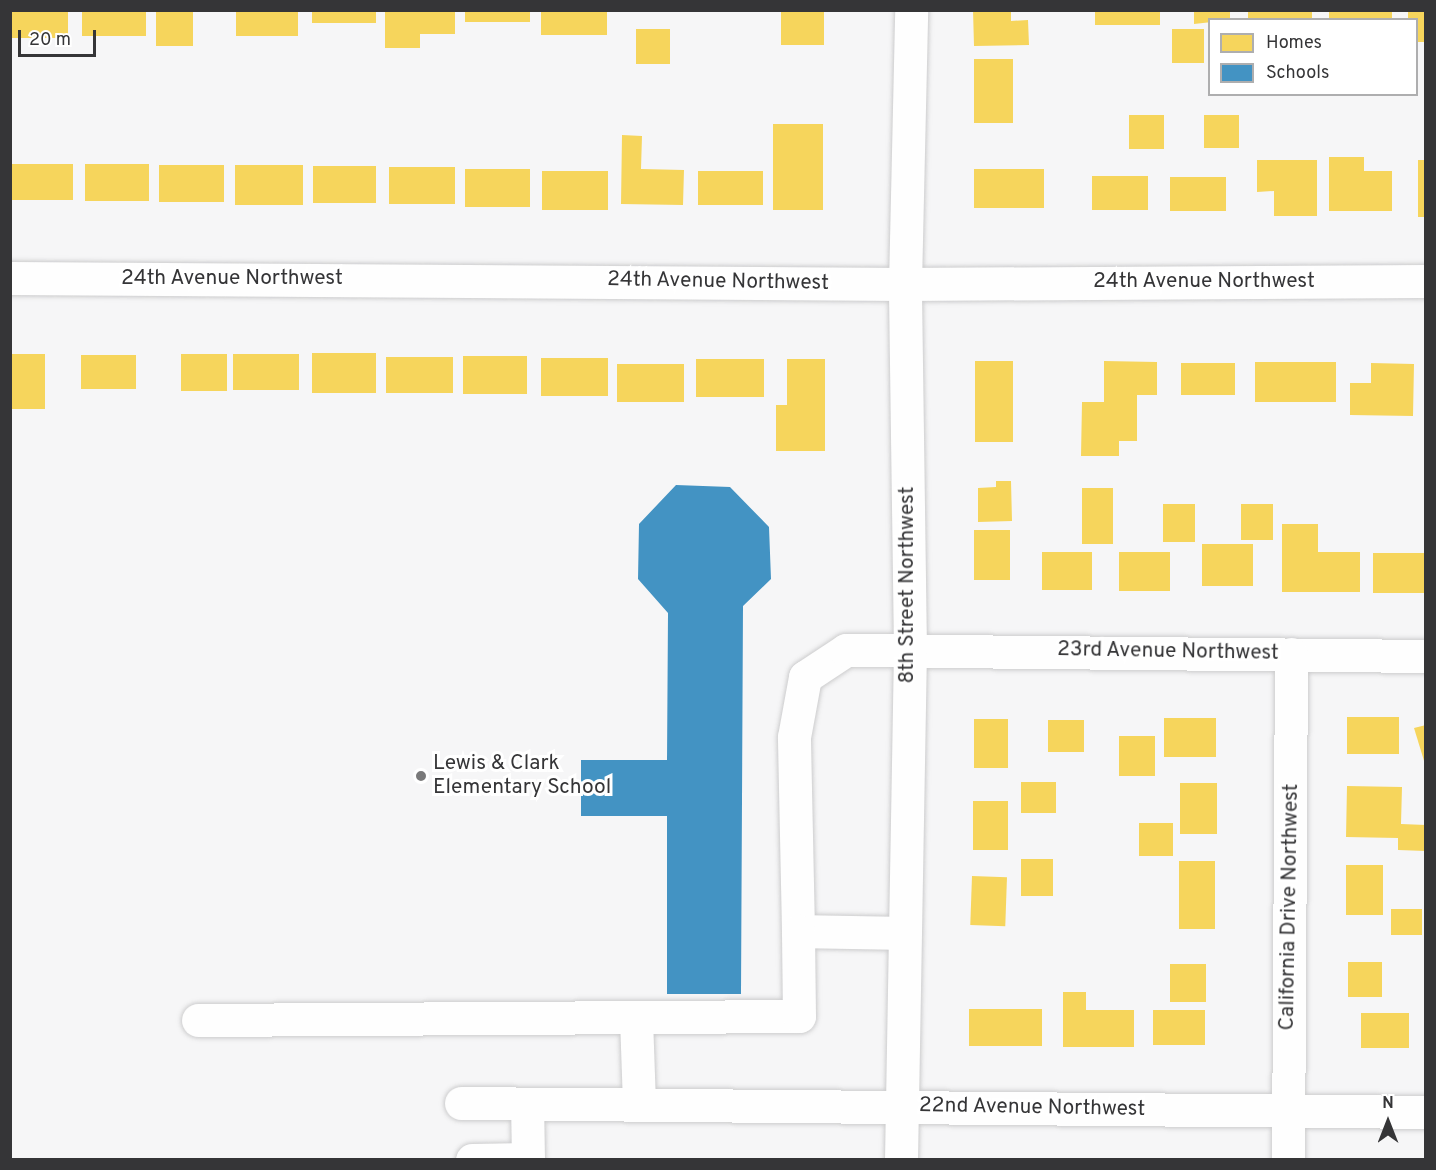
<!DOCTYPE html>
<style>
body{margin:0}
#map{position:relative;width:1436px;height:1170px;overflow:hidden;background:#f6f6f7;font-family:Overpass,sans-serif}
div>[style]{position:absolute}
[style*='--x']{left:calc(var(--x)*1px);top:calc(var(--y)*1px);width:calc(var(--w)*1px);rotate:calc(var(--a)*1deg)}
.homes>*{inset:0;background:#f6d55c;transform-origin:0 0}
.schools>*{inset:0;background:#4393c3}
.roads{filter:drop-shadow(0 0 2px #cccccd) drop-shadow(0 0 2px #cccccd)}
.minor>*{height:33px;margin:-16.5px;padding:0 16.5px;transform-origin:16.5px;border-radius:16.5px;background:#fefefe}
.dots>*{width:16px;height:16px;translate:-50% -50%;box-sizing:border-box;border:3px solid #fff;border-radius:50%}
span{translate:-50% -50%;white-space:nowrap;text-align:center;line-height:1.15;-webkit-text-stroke:6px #fff;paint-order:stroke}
.street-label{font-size:21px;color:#353537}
.poi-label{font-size:21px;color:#353537}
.left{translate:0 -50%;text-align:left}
.frame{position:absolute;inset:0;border:12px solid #353537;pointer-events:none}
.legend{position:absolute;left:1208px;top:18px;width:210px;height:78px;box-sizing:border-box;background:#fff;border:2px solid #aeaeaf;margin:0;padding:8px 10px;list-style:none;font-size:18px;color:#353537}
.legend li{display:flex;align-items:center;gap:12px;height:30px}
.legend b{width:30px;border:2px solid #aeaeaf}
.north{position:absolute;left:1358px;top:1092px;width:60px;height:60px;-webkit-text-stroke:4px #fff;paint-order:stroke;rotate:0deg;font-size:16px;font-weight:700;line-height:24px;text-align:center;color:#353537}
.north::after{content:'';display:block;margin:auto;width:21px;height:27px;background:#353537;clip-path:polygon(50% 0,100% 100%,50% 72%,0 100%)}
.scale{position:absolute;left:18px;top:30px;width:78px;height:27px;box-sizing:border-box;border:3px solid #353537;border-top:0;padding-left:8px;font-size:18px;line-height:21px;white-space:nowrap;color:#353537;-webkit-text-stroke:4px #fff;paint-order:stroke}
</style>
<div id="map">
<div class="homes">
<i style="left:10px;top:10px;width:58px;height:28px"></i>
<i style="left:82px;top:10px;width:64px;height:26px"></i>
<i style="left:156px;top:10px;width:37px;height:36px"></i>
<i style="left:236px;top:10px;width:62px;height:26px"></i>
<i style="left:312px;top:10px;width:64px;height:13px"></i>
<i style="clip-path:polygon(385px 10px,455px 10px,455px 34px,420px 34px,420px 48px,385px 48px)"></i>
<i style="left:465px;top:10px;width:65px;height:12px"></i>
<i style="left:541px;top:10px;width:66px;height:25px"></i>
<i style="left:781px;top:10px;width:43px;height:35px"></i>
<i style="clip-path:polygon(973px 10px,1011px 10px,1011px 21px,1028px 20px,1029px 45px,974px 46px)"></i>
<i style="left:1095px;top:10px;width:65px;height:15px"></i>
<i style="clip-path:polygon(1194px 10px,1230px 10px,1230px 20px,1194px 24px)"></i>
<i style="left:1248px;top:10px;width:64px;height:10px"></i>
<i style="left:1329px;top:10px;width:63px;height:10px"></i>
<i style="clip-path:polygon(1408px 10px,1426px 10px,1426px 42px,1416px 42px,1416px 20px,1408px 20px)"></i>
<i style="left:636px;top:29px;width:34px;height:35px"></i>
<i style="left:1172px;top:29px;width:32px;height:34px"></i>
<i style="left:974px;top:59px;width:39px;height:64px"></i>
<i style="left:1129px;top:115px;width:35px;height:34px"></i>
<i style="left:1204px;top:115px;width:35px;height:33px"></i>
<i style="left:773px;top:124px;width:50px;height:86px"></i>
<i style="clip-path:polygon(622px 135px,642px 136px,641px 169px,684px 170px,683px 205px,621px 204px)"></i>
<i style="clip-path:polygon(1329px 157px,1364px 157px,1364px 171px,1392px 171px,1392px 211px,1329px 211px)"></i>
<i style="clip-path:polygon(1257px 160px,1317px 160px,1317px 216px,1274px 216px,1274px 191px,1257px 192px)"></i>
<i style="left:1418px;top:160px;width:8px;height:57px"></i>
<i style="left:10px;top:164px;width:63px;height:36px"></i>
<i style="left:85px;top:164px;width:64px;height:37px"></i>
<i style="left:159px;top:165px;width:65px;height:37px"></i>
<i style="left:235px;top:165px;width:68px;height:40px"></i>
<i style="left:313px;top:166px;width:63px;height:37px"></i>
<i style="left:389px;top:167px;width:66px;height:37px"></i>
<i style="left:465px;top:169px;width:65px;height:38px"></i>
<i style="left:974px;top:169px;width:70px;height:39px"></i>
<i style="left:542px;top:171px;width:66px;height:39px"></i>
<i style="left:698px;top:171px;width:65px;height:34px"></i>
<i style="left:1092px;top:176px;width:56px;height:34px"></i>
<i style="left:1170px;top:177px;width:56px;height:34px"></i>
<i style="left:312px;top:353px;width:64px;height:40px"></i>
<i style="left:10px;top:354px;width:35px;height:55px"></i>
<i style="left:181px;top:354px;width:46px;height:37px"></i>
<i style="left:233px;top:354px;width:66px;height:36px"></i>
<i style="left:81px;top:355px;width:55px;height:34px"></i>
<i style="left:463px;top:356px;width:64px;height:38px"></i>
<i style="left:386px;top:357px;width:67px;height:36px"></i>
<i style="left:541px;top:358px;width:67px;height:38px"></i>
<i style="left:696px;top:359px;width:68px;height:38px"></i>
<i style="clip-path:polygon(787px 359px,825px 359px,825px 451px,776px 451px,776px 405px,787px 405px)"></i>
<i style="left:975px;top:361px;width:38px;height:81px"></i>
<i style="clip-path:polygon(1104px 361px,1157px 362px,1157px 395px,1137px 395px,1137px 441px,1119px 441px,1119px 456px,1081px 456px,1082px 402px,1104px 402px)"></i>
<i style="left:1255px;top:362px;width:81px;height:40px"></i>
<i style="left:1181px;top:363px;width:54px;height:32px"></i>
<i style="clip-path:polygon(1371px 363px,1414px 364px,1413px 416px,1350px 415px,1350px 383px,1371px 383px)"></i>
<i style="left:617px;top:364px;width:67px;height:38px"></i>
<i style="clip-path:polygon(996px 481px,1011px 481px,1012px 521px,978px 522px,978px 488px,996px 487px)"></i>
<i style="left:1082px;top:488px;width:31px;height:56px"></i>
<i style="left:1163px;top:504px;width:32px;height:38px"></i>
<i style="left:1241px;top:504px;width:32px;height:36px"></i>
<i style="clip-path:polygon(1282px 524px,1318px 524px,1318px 552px,1360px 552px,1360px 592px,1282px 592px)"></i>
<i style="left:974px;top:530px;width:36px;height:50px"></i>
<i style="left:1253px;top:544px;width:42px;height:51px;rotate:90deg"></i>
<i style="left:1042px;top:552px;width:50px;height:38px"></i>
<i style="left:1119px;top:552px;width:51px;height:39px"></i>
<i style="left:1373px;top:553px;width:51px;height:40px"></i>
<i style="left:1347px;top:717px;width:52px;height:37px"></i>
<i style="left:1164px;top:718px;width:52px;height:39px"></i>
<i style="left:974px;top:719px;width:34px;height:49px"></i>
<i style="left:1048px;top:720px;width:36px;height:32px"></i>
<i style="clip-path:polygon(1426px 725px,1426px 764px,1425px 764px,1414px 728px)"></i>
<i style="left:1119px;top:736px;width:36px;height:40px"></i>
<i style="left:1021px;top:782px;width:35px;height:31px"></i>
<i style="left:1180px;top:783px;width:37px;height:51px"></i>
<i style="clip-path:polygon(1347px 786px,1402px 787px,1401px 824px,1426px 825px,1426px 851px,1398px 850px,1398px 838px,1346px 837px)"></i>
<i style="left:973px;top:801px;width:35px;height:49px"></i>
<i style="left:1139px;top:823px;width:34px;height:33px"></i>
<i style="left:1021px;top:859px;width:32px;height:37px"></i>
<i style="left:1179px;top:861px;width:36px;height:68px"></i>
<i style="left:1346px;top:865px;width:37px;height:50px"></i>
<i style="left:972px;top:876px;width:35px;height:49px;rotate:2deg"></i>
<i style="left:1391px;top:909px;width:31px;height:26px"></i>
<i style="left:1348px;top:962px;width:34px;height:35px"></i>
<i style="left:1170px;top:964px;width:36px;height:38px"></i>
<i style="clip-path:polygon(1063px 992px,1086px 992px,1086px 1010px,1134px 1010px,1134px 1047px,1063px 1047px)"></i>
<i style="left:969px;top:1009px;width:73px;height:37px"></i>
<i style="left:1153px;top:1010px;width:52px;height:35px"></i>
<i style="left:1361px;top:1013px;width:48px;height:35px"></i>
</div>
<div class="schools">
<i style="clip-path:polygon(676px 485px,730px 487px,769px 527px,771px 579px,743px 606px,741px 994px,667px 994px,667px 816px,581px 816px,581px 760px,667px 760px,668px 613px,638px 579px,639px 524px)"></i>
</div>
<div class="roads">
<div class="minor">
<i style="--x:10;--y:278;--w:895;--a:0.38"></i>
<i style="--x:905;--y:284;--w:521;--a:-0.33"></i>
<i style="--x:904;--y:933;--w:106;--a:-178.9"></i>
<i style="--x:798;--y:931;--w:194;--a:-91.2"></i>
<i style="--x:794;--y:737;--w:61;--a:-79.6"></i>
<i style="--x:805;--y:677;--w:49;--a:-33.4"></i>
<i style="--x:846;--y:650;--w:580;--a:0.59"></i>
<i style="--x:636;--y:1018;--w:87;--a:88"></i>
<i style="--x:198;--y:1020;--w:601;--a:-0.38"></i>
<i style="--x:799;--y:1016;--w:85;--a:-90.7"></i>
<i style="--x:461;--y:1103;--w:965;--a:0.53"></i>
<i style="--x:472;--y:1160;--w:56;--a:-1"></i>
<i style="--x:528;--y:1159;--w:55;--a:-91"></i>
<i style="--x:901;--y:1160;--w:510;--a:-88.99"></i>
<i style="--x:910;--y:650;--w:366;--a:-90.8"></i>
<i style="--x:905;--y:284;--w:274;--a:-88.7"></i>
<i style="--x:1288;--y:1160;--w:506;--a:-89.66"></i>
</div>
</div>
<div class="dots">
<i style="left:421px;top:776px;background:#79797a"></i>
</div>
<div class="street-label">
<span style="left:232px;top:279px">24th Avenue Northwest</span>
<span style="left:718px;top:282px;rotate:1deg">24th Avenue Northwest</span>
<span style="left:1204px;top:282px">24th Avenue Northwest</span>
<span style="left:908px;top:585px;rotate:-90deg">8th Street Northwest</span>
<span style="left:1168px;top:652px;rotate:1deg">23rd Avenue Northwest</span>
<span style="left:1290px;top:907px;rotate:-89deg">California Drive Northwest</span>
<span style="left:1032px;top:1108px;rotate:1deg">22nd Avenue Northwest</span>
</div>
<div class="poi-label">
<span class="left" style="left:433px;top:776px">Lewis &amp; Clark<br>Elementary School</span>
</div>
<div class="frame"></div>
<ul class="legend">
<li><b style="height:16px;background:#f6d55c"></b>Homes</li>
<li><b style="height:16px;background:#4393c3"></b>Schools</li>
</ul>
<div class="north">N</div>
<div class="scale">20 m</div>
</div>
